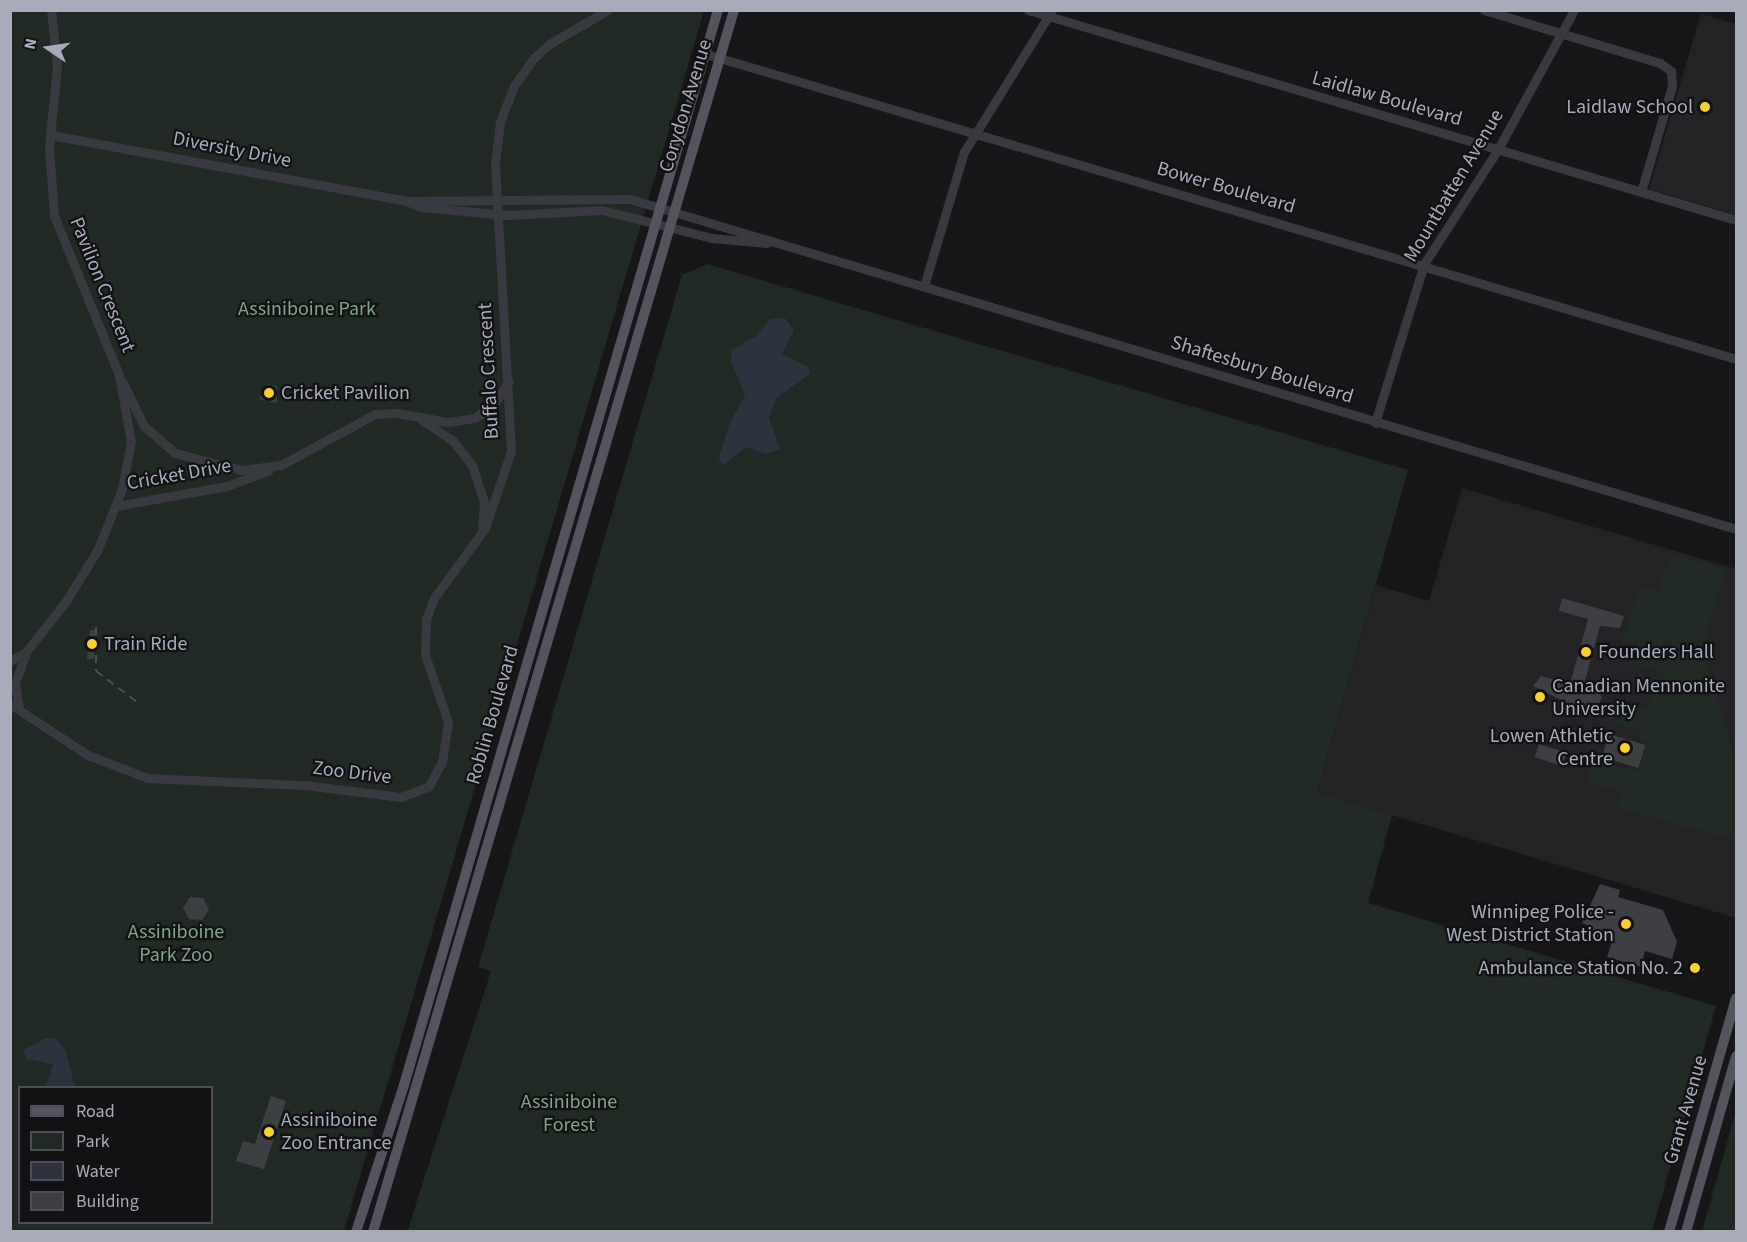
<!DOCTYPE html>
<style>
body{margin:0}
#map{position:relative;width:1747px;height:1242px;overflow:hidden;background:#171719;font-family:"Source Sans 3",sans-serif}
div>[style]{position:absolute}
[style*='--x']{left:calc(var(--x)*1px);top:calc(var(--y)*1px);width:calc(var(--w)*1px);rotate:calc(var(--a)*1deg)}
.built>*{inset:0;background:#232326}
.green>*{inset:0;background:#202923}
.water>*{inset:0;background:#2c333e}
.building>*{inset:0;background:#3e3f43;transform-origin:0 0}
.minor>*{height:9px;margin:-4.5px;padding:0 4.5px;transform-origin:4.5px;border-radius:4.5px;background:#393a40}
.major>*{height:10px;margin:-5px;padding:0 5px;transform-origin:5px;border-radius:5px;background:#53545d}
.rail>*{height:2px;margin-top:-1px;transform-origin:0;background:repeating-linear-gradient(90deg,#4c4d55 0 8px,transparent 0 14px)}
.dots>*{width:16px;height:16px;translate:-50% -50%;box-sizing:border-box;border:3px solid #121214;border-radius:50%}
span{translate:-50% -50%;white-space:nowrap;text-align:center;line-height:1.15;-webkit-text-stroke:4.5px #121214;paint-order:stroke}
.street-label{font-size:20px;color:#a8abb9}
.poi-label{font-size:20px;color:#a8abb9}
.right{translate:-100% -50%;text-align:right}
.left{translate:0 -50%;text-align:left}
.park-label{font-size:20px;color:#7ea586}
.frame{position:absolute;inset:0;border:12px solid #a8abb9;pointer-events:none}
.legend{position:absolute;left:18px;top:1086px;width:195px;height:138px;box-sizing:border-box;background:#121214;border:2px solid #4e4f56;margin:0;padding:8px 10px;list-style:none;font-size:18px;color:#a8abb9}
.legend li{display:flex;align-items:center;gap:12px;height:30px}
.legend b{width:30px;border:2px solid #4e4f56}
.north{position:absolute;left:18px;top:18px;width:60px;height:60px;-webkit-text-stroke:4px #121214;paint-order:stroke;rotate:283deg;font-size:16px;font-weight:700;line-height:24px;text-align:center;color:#a8abb9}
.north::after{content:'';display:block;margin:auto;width:21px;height:27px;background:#a8abb9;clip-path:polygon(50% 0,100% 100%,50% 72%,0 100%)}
</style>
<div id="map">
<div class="built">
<i style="clip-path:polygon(1701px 14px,1736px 24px,1736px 215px,1649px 189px)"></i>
<i style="clip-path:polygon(1462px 488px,1736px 569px,1736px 918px,1317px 793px,1376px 585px,1429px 601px)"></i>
</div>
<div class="green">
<i style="clip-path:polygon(evenodd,10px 11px,704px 11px,344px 1231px,11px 1231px,10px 11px,20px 1088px,212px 1088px,212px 1222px,20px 1222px,20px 1088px)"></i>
<i style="clip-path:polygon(707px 264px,1408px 470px,1317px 793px,1392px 815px,1368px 903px,1716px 1006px,1652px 1231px,407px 1232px,491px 971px,478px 967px,682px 275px)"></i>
<i style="clip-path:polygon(1670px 554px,1725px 569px,1703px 647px,1736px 763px,1736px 840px,1616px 808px,1620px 791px,1586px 781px,1592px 761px,1639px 771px,1646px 741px,1639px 739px,1641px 731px,1606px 720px,1607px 711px,1619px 702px,1647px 710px,1659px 671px,1618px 659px,1638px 587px,1659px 590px)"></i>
<i style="clip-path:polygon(1736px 1111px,1736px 1231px,1702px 1231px)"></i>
</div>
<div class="water">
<i style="clip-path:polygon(785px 318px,794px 330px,782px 354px,808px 367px,810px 374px,776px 398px,769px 418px,780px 449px,766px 454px,746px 447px,722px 466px,719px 458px,729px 425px,745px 395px,731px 361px,732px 350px,756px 336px,770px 319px)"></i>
<i style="clip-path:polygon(46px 1038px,55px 1038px,65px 1049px,75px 1087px,46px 1087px,53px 1064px,26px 1059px,24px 1050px)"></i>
</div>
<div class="building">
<i style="clip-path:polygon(268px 384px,277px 386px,277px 403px,259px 399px)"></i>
<i style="clip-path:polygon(1562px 598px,1624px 616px,1620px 628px,1600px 626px,1583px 688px,1599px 692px,1602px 698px,1595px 709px,1571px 705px,1533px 686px,1541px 676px,1570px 684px,1588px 619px,1559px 611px)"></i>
<i style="clip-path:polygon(90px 630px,96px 630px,94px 659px,87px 659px)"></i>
<i style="left:1609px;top:734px;width:38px;height:24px;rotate:17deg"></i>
<i style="left:1539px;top:744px;width:29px;height:14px;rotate:18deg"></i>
<i style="clip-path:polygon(1600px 884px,1620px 890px,1618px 897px,1663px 910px,1677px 942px,1672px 959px,1645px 951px,1641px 967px,1607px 957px,1612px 942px,1598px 938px,1586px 942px,1590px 926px,1582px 923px)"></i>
<i style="clip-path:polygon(190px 897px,203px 898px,209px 910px,202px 920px,189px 919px,183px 908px)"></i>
<i style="left:1698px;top:960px;width:12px;height:13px;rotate:59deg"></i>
<i style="clip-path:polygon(271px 1096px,286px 1101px,264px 1169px,236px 1161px,243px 1141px,255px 1144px)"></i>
</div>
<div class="minor">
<i style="--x:1028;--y:10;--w:738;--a:16.52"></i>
<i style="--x:1484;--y:10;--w:184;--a:16.8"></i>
<i style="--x:1660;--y:63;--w:14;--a:36"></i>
<i style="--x:1671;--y:71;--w:15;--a:86"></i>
<i style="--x:1672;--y:86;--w:110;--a:106.3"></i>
<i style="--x:706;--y:54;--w:1074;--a:16.49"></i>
<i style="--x:51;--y:135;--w:362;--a:10.5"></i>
<i style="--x:407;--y:201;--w:223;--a:-0.5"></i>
<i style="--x:630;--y:199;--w:1154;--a:16.61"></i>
<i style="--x:409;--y:202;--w:13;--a:23"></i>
<i style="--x:421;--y:207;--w:85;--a:5.4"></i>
<i style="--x:506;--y:215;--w:96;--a:-3"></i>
<i style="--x:602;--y:210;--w:114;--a:14.3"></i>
<i style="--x:712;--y:238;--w:55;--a:5.2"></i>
<i style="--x:924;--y:286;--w:140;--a:-73.4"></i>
<i style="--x:964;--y:152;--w:167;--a:-58.2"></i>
<i style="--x:123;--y:383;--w:48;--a:64"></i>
<i style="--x:144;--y:426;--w:41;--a:41.1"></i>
<i style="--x:175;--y:453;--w:68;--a:14.4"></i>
<i style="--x:241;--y:470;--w:40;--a:-7.1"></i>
<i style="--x:281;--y:465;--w:107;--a:-28.5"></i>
<i style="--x:375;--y:414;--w:21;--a:-3"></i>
<i style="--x:396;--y:413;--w:52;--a:10"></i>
<i style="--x:447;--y:422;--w:28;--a:-8"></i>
<i style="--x:475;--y:418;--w:24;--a:-36"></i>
<i style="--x:494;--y:404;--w:27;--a:-57"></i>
<i style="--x:422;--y:420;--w:37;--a:34"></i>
<i style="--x:453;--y:441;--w:31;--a:52"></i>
<i style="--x:472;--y:465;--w:39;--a:72"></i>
<i style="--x:484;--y:502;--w:26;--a:94"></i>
<i style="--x:1375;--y:423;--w:166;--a:-72.9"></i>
<i style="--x:1424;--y:264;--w:137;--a:-57.2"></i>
<i style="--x:1498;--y:149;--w:158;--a:-61.3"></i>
<i style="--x:116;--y:506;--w:113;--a:-10.2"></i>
<i style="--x:227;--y:486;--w:44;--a:-20.1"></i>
<i style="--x:10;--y:661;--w:18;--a:-29"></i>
<i style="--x:10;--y:704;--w:93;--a:33.2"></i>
<i style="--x:88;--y:755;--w:63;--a:21.3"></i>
<i style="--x:147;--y:778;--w:157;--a:2.6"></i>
<i style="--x:304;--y:785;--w:98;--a:7.1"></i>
<i style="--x:401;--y:797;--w:30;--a:-21"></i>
<i style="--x:429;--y:786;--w:27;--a:-62"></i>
<i style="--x:442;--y:762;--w:40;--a:-81.5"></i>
<i style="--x:448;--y:722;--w:71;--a:-108.9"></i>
<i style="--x:425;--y:655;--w:36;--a:-88"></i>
<i style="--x:426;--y:619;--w:22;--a:-69"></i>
<i style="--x:434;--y:598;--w:87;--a:-53.9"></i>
<i style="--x:485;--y:528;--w:81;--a:-71.3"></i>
<i style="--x:511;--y:451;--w:288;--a:-93.2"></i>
<i style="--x:495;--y:163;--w:41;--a:-83"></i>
<i style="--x:500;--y:122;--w:39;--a:-69"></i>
<i style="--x:514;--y:86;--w:33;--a:-55"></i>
<i style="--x:533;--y:59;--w:22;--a:-43"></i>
<i style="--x:549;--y:44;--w:68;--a:-30"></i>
<i style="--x:19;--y:708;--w:25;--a:-99"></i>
<i style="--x:15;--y:683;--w:33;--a:-70"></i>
<i style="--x:26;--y:652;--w:65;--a:-51.9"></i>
<i style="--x:66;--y:601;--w:61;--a:-58.4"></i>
<i style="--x:98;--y:549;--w:65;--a:-68.2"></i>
<i style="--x:122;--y:489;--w:48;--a:-79.2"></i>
<i style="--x:131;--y:442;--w:68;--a:-100.2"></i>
<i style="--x:119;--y:375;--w:172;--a:-112.2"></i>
<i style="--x:54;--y:216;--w:69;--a:-94.1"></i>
<i style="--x:49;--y:147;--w:81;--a:-84.4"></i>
<i style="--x:57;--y:66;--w:56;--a:-96.1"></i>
</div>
<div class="major">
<i style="--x:356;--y:1232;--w:155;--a:-71.9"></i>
<i style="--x:404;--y:1085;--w:1120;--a:-73.72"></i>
<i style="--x:373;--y:1232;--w:1274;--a:-73.54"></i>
<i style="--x:1669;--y:1232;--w:243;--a:-74"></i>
<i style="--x:1686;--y:1232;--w:183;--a:-74.1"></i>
</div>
<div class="rail">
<i style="--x:96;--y:627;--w:44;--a:90"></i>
<i style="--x:96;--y:671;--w:56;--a:37.1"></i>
</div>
<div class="dots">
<i style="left:1705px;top:107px;background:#fbd02c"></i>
<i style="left:269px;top:393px;background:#fbd02c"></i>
<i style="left:92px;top:644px;background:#fbd02c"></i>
<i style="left:1586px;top:652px;background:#fbd02c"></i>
<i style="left:1540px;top:697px;background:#fbd02c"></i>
<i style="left:1625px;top:748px;background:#fbd02c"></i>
<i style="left:1626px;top:924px;background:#fbd02c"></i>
<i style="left:1695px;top:968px;background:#fbd02c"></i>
<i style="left:269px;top:1132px;background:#fbd02c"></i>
</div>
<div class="street-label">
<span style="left:1387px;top:99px;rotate:16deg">Laidlaw Boulevard</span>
<span style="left:686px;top:106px;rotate:-73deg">Corydon Avenue</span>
<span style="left:232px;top:150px;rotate:11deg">Diversity Drive</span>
<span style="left:1454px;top:186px;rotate:-59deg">Mountbatten Avenue</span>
<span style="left:1226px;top:188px;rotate:16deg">Bower Boulevard</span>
<span style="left:102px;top:285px;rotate:68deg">Pavilion Crescent</span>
<span style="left:1262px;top:370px;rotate:17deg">Shaftesbury Boulevard</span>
<span style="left:489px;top:371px;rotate:-93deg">Buffalo Crescent</span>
<span style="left:179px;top:475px;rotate:-10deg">Cricket Drive</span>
<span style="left:493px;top:715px;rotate:-74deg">Roblin Boulevard</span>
<span style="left:352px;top:773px;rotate:7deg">Zoo Drive</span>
<span style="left:1686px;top:1110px;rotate:-74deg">Grant Avenue</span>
</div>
<div class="poi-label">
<span class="right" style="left:1693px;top:107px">Laidlaw School</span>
<span class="left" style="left:281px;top:393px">Cricket Pavilion</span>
<span class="left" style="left:104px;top:644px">Train Ride</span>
<span class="left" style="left:1598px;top:652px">Founders Hall</span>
<span class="left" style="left:1552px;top:698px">Canadian Mennonite<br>University</span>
<span class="right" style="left:1613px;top:748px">Lowen Athletic<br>Centre</span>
<span class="right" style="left:1614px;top:924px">Winnipeg Police -<br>West District Station</span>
<span class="right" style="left:1683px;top:968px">Ambulance Station No. 2</span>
<span class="left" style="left:281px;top:1132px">Assiniboine<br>Zoo Entrance</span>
</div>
<div class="park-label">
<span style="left:307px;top:309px">Assiniboine Park</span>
<span style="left:176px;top:944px">Assiniboine<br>Park Zoo</span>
<span style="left:569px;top:1114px">Assiniboine<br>Forest</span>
</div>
<div class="frame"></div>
<ul class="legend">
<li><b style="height:8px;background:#53545d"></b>Road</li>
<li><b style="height:16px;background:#202923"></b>Park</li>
<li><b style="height:16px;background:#2c333e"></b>Water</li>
<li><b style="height:16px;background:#3e3f43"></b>Building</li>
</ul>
<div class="north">N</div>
</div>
